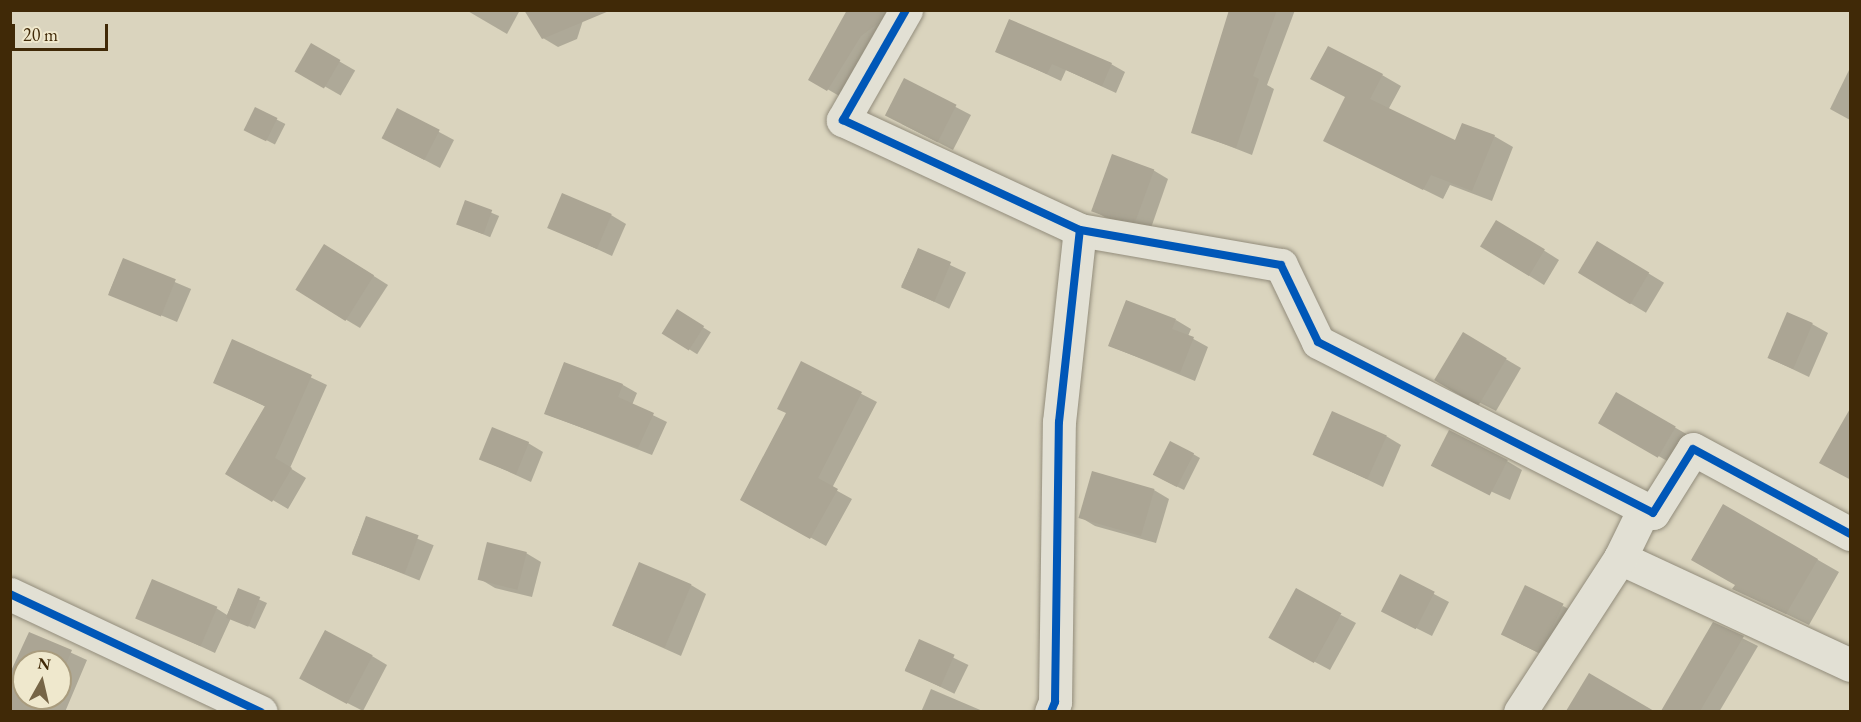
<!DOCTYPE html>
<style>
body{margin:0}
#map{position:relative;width:1861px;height:722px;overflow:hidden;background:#dad4be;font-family:"EB Garamond",serif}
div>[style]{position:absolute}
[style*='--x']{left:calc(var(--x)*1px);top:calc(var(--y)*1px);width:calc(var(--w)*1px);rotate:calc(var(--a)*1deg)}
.shadow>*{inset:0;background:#0003;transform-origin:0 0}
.building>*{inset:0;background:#aba594;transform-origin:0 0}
.roads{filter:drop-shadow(0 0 2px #928c7b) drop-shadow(0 0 2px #928c7b)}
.minor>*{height:33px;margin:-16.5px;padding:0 16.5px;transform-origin:16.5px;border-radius:16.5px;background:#e2e0d4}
.cycleway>*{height:8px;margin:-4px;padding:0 4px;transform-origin:4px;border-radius:4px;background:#0057b8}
span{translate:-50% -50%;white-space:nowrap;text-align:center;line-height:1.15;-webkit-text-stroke:6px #efe8cd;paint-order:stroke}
.frame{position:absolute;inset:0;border:12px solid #402907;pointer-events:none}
.north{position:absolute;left:12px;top:650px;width:60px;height:60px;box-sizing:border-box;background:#efe8cd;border:2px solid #a99c7e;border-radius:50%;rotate:8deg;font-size:16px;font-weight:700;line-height:24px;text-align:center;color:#402907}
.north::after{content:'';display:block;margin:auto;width:21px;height:27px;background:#766547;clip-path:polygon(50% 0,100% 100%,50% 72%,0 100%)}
.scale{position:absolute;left:12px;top:24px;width:96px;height:27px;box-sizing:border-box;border:3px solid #402907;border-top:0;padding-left:8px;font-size:18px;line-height:21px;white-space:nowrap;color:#402907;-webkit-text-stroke:4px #efe8cd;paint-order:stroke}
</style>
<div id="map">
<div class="shadow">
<i style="clip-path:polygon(466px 10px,520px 10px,507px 34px)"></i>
<i style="clip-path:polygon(849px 10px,902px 10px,841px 97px,810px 79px)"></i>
<i style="clip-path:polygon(1230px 10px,1295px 10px,1267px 85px,1274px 89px,1252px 155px,1193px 132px)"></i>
<i style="clip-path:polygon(586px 11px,577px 39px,558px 47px,543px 38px)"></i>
<i style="left:311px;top:45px;width:51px;height:29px;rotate:30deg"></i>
<i style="clip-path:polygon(997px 51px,1111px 64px,1125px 72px,1116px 93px,1066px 70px,1061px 81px)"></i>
<i style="clip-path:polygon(1850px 68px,1850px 120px,1830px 109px)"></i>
<i style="clip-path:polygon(1382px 75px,1401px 86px,1388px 110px,1456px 142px,1494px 136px,1513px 147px,1492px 201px,1450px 185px,1443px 199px,1325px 141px)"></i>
<i style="clip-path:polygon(904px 80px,971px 115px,953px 150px,902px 124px)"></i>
<i style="left:256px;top:109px;width:33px;height:23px;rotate:27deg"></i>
<i style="clip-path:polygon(398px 110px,454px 140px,440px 168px,398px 146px)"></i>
<i style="clip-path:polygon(1153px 170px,1168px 179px,1151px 228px,1108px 219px,1093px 210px)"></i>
<i style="left:466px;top:202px;width:36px;height:23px;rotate:23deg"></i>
<i style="clip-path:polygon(611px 215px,626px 224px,612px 256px,549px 227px)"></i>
<i style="clip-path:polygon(1512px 230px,1559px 260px,1544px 285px,1481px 246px)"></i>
<i style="left:1598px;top:243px;width:77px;height:35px;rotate:31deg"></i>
<i style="left:918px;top:250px;width:53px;height:40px;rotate:25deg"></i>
<i style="clip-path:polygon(339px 254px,388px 285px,360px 328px,345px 319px)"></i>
<i style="left:123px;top:260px;width:74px;height:36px;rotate:23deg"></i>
<i style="left:677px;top:311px;width:40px;height:26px;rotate:32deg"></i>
<i style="clip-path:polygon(1176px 320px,1191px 329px,1188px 336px,1208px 347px,1195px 381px,1110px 346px)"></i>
<i style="clip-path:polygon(1812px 324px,1828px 333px,1809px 377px,1769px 358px)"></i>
<i style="clip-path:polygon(1463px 334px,1521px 368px,1496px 411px,1451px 388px)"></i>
<i style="clip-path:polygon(233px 341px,327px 385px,290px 468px,306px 478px,288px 509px,227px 473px,266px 407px,215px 382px)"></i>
<i style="clip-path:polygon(802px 363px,877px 402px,832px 488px,852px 499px,826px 546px,757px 508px)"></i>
<i style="clip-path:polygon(565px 364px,623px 385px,637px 393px,632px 405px,667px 422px,652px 455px,546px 414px)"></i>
<i style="left:1617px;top:394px;width:84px;height:33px;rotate:30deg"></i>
<i style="clip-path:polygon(1386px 436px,1401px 445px,1383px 487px,1314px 454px)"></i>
<i style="clip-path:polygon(528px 443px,543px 452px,531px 482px,481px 459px)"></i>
<i style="clip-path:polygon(1193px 454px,1200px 458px,1184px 490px,1162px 479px)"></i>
<i style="clip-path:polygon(1507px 461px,1522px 470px,1510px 500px,1435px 466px)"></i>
<i style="clip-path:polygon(1093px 473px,1154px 490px,1169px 499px,1156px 543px,1095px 526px,1080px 517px)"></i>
<i style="clip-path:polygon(1724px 506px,1839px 572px,1809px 625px,1734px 589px,1736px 584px)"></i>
<i style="left:366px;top:518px;width:73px;height:38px;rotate:22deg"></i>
<i style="clip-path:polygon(526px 553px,541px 562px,532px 597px,495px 588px,480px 579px)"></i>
<i style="clip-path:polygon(1400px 576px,1449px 602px,1432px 636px,1398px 619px)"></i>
<i style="clip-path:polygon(691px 585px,706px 594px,681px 656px,614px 626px)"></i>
<i style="clip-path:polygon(238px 590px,267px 603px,255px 629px,231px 618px,215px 653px,137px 617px,216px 608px,227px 615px)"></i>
<i style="clip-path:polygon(1563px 606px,1578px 614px,1552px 660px,1517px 642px)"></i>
<i style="clip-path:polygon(1341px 615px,1356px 623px,1330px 670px,1285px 646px)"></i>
<i style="clip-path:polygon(1714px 624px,1758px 646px,1719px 712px,1663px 712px)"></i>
<i style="clip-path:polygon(evenodd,30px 634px,87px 660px,65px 712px,10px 712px,10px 686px,30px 634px,24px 662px,60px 662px,60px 698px,24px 698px,24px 662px)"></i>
<i style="left:919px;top:641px;width:55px;height:32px;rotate:26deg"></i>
<i style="clip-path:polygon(372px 656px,387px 665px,363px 711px,316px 687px)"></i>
<i style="clip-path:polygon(1590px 675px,1652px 712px,1586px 712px,1572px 704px)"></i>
<i style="clip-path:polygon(931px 689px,985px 712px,921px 712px)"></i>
</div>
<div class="building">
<i style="clip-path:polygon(524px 10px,609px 10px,609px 11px,542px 39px)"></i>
<i style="clip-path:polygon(847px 10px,884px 10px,877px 24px,861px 36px,827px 91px,808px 80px)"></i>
<i style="clip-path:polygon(1229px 10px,1277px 10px,1253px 76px,1259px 79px,1236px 148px,1191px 133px)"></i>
<i style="clip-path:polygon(1009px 19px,1112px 63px,1102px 86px,1052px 64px,1047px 74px,995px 52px)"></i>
<i style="left:311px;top:43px;width:34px;height:33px;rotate:30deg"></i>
<i style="clip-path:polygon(1328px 46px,1383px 74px,1370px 99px,1455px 140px,1462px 123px,1495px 135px,1472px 191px,1431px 175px,1423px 190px,1323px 141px,1345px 97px,1310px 79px)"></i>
<i style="left:904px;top:78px;width:59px;height:42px;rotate:27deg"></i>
<i style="left:255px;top:107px;width:25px;height:26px;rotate:26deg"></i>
<i style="left:397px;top:108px;width:48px;height:34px;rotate:27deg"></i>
<i style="left:1112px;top:154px;width:45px;height:61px;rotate:20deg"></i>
<i style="left:562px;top:193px;width:54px;height:38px;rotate:23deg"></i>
<i style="left:465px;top:200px;width:29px;height:26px;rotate:20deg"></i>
<i style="left:1496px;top:220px;width:57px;height:31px;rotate:31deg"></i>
<i style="left:1597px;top:241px;width:61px;height:37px;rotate:31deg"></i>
<i style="left:324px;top:244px;width:59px;height:54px;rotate:32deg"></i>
<i style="left:918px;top:248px;width:36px;height:43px;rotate:23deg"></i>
<i style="left:123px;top:258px;width:57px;height:40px;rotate:22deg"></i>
<i style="clip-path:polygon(1126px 300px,1176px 319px,1172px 329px,1194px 337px,1180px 373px,1108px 346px)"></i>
<i style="left:677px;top:309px;width:32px;height:29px;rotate:32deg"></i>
<i style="left:1787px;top:312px;width:28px;height:50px;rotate:23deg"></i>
<i style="left:1463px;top:332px;width:51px;height:56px;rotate:31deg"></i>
<i style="clip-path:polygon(232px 339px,312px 375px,275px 458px,292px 468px,272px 502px,225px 474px,265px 406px,213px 383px)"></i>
<i style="clip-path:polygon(801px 361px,862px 392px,818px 478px,838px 489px,810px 539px,740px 500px,786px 413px,777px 409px)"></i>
<i style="clip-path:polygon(564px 362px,623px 384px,618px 397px,654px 413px,638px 448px,544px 414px)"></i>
<i style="left:1616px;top:392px;width:69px;height:36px;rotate:30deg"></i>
<i style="clip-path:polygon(1851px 407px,1851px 480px,1819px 463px)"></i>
<i style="left:1332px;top:411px;width:60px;height:48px;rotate:24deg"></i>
<i style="left:492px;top:427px;width:40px;height:35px;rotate:22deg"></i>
<i style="left:1449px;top:430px;width:66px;height:40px;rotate:27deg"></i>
<i style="left:1170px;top:441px;width:27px;height:38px;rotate:27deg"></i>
<i style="left:1092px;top:471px;width:65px;height:49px;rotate:16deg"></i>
<i style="clip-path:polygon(1723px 504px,1818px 559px,1786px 614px,1732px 589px,1735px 585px,1691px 560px)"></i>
<i style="left:366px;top:516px;width:56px;height:41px;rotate:20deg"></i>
<i style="left:487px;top:542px;width:41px;height:39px;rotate:14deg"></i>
<i style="left:639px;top:562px;width:57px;height:69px;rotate:23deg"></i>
<i style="left:1400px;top:574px;width:39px;height:42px;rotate:27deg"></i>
<i style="left:152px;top:579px;width:71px;height:43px;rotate:23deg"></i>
<i style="left:1525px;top:585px;width:43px;height:55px;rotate:26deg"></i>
<i style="left:238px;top:588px;width:24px;height:32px;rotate:22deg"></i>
<i style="left:1296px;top:588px;width:52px;height:57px;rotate:29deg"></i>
<i style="clip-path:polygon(1713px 622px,1744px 636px,1700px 711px,1661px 711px)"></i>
<i style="left:325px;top:630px;width:54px;height:55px;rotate:28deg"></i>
<i style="clip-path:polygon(29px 632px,72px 650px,60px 678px,60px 662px,24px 662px,24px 698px,52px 698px,46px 711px,10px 711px,10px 673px)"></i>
<i style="left:919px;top:639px;width:39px;height:35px;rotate:24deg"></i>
<i style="clip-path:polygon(1589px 673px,1654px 711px,1566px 711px)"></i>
</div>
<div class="roads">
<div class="minor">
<i style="--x:906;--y:10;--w:127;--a:119.8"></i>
<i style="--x:843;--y:120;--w:261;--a:24.9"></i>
<i style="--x:1080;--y:230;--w:204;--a:9.9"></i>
<i style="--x:1281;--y:265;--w:85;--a:64.3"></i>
<i style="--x:1318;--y:342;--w:376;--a:27"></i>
<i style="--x:1653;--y:513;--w:75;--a:-58"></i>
<i style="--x:1693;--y:449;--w:179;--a:28.4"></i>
<i style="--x:1620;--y:558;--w:254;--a:24.9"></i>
<i style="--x:10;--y:594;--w:277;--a:25.2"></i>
<i style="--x:1051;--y:712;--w:11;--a:-68"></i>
<i style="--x:1055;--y:702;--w:280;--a:-89.2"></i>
<i style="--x:1059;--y:422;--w:193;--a:-83.8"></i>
<i style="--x:1520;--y:712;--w:184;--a:-57"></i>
<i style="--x:1620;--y:558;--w:55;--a:-63.9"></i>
</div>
</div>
<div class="cycleway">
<i style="--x:906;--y:10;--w:127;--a:119.8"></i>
<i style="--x:843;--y:120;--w:261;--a:24.9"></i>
<i style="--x:1080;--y:230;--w:204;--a:9.9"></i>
<i style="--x:1281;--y:265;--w:85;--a:64.3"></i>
<i style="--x:1318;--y:342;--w:376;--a:27"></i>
<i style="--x:1653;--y:513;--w:75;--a:-58"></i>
<i style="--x:1693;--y:449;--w:179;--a:28.4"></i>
<i style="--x:10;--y:594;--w:277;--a:25.2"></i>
<i style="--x:1051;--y:712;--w:11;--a:-68"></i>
<i style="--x:1055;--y:702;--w:280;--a:-89.2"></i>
<i style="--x:1059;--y:422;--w:193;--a:-83.8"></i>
</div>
<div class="frame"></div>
<div class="north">N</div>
<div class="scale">20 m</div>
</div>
